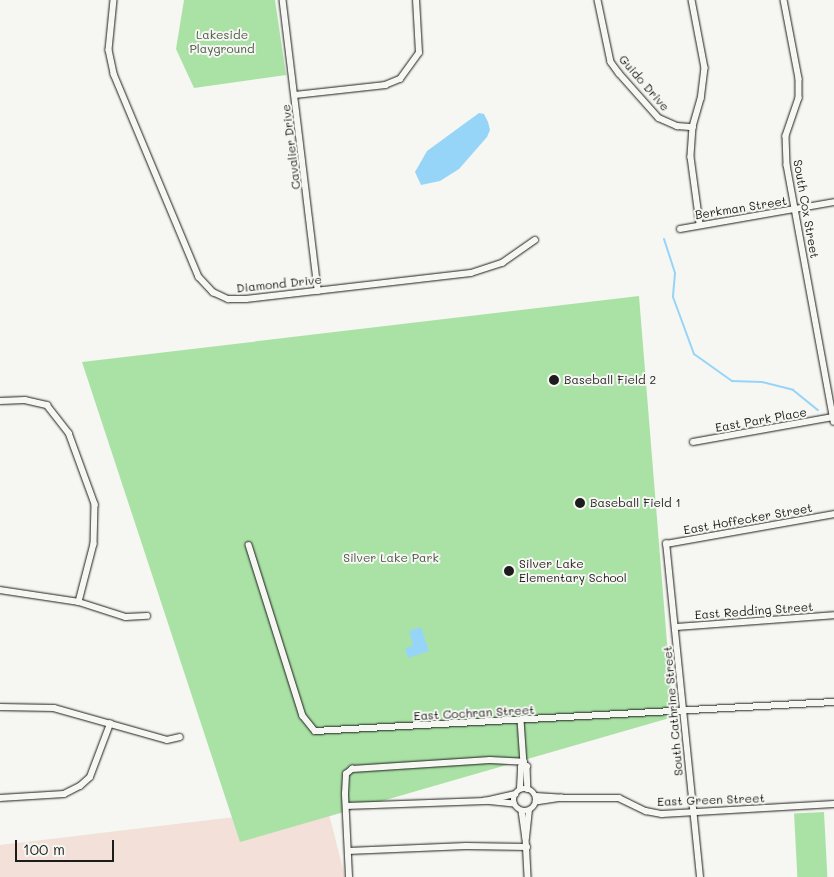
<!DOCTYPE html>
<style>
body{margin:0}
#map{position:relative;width:834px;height:877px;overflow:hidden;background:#f6f6f2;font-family:Mali,sans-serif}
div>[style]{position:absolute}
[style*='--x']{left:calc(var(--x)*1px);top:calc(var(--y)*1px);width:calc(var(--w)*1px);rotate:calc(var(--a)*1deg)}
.built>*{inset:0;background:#f2e0d9}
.green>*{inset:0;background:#aae2a6;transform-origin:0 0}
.water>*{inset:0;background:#97d5f8}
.stream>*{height:2px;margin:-1px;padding:0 1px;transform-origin:1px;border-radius:1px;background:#97d5f8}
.roads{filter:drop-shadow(0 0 1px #1c1c1c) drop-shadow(0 0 1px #1c1c1c)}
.street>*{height:5.5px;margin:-2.75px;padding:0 2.75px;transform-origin:2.75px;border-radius:2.75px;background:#f6f6f2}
.street>.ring{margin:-2.75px;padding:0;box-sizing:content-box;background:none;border:5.5px solid #f6f6f2;border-radius:50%}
.dots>*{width:14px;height:14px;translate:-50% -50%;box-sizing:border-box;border:2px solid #f6f6f2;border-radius:50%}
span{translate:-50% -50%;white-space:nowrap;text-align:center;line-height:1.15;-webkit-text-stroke:4px #f6f6f2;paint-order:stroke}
.park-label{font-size:12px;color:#475745}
.street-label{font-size:12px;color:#1c1c1c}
.poi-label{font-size:12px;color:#1c1c1c}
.left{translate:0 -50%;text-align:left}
.scale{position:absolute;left:15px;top:840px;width:99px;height:22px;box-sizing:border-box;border:2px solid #1c1c1c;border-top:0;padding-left:6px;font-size:15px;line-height:18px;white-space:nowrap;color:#1c1c1c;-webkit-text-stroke:4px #f6f6f2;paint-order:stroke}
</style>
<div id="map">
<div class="built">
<i style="clip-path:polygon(327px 806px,345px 877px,0 877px,0 845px)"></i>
</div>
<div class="green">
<i style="clip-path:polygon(184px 0,275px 0,286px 75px,194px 88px,176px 49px)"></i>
<i style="clip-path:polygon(639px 296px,673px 717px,240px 842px,82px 362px)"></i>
<i style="left:824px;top:812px;width:65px;height:30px;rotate:87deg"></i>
</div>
<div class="water">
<i style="clip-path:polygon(479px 113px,484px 114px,488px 122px,490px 130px,487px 137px,459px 169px,440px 181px,421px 185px,415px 172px,427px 151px)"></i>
<i style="clip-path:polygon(421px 627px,429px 651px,408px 658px,405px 649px,413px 645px,409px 631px)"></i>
</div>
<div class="stream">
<i style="--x:664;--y:239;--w:36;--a:72"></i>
<i style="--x:675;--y:273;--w:24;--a:95"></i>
<i style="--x:673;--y:297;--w:61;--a:69.8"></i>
<i style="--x:694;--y:354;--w:47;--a:35.4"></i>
<i style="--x:732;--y:381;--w:30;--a:2"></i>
<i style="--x:762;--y:382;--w:32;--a:14"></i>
<i style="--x:793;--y:390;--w:32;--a:39"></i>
</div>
<div class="roads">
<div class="street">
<i style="--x:114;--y:0;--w:50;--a:95.7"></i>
<i style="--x:109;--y:50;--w:25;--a:78"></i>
<i style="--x:114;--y:74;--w:220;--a:67.3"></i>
<i style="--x:199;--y:277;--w:21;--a:47"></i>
<i style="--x:213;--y:292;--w:17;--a:25"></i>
<i style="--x:228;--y:299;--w:18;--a:0"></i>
<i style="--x:246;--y:299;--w:226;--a:-6.6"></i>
<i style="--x:471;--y:273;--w:33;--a:-18"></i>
<i style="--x:502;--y:263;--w:40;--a:-34.9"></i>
<i style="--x:283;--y:0;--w:293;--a:83.1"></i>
<i style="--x:598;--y:0;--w:63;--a:78.2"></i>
<i style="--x:611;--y:62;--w:14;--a:54"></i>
<i style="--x:619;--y:73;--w:60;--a:48.4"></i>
<i style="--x:659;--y:118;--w:20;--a:24"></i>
<i style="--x:677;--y:126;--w:16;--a:4"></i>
<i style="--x:692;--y:0;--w:69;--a:79.2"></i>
<i style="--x:705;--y:68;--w:31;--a:97"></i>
<i style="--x:701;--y:99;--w:29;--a:106"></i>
<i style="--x:693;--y:127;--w:30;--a:94"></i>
<i style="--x:691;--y:157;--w:68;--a:82.3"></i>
<i style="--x:784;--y:0;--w:80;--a:79.2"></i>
<i style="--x:799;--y:79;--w:19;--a:90"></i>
<i style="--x:799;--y:98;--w:40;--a:108.9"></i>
<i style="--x:786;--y:136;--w:29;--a:88"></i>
<i style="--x:787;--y:165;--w:261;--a:79.6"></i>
<i style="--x:295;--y:95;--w:91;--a:-6.3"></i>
<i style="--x:385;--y:85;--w:16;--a:-22"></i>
<i style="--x:400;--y:79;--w:32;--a:-54"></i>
<i style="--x:419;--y:53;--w:53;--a:-93.2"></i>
<i style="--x:680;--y:229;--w:156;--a:-9.9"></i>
<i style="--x:0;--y:401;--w:25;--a:-2"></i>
<i style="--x:25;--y:400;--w:23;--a:13"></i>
<i style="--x:47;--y:405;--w:36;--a:52"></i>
<i style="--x:69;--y:433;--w:76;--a:69.9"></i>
<i style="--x:95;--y:504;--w:40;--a:91.4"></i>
<i style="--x:94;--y:544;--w:60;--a:104.5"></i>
<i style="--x:693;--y:442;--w:142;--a:-10.1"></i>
<i style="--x:249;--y:545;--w:179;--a:72.5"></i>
<i style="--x:303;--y:716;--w:19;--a:51"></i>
<i style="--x:315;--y:731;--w:520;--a:-3.2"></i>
<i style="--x:0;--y:590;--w:80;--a:8.6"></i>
<i style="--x:79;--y:602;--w:49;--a:17.7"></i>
<i style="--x:126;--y:617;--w:21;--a:-3"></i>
<i style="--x:676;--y:627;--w:158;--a:-4.3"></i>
<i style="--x:0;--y:707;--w:54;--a:1.1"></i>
<i style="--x:54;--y:708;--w:117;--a:15.8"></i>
<i style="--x:167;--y:740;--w:13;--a:-13"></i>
<i style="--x:521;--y:720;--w:44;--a:86.1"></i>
<i class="ring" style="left:514px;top:789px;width:16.5px;height:16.5px"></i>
<i style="--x:520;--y:789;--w:22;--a:-87"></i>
<i style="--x:521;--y:767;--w:4;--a:-45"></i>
<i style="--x:524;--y:764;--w:4;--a:34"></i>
<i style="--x:527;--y:766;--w:23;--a:88"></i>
<i style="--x:536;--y:796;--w:26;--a:4"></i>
<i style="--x:562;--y:798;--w:26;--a:171"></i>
<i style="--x:0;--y:798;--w:64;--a:-3.6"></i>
<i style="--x:64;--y:794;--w:18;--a:-27"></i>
<i style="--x:80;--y:786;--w:13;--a:-42"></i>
<i style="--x:90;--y:777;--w:57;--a:-69.3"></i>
<i style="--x:562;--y:798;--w:57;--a:0"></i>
<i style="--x:619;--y:798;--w:30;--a:26"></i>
<i style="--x:646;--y:811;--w:16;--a:11"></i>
<i style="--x:662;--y:814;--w:172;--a:-3.3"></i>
<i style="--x:514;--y:804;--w:29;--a:-174"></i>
<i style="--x:485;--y:801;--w:31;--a:-13"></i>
<i style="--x:346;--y:806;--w:139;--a:-2.1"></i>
<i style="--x:522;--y:811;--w:27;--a:82"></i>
<i style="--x:526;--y:838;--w:27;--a:-84"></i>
<i style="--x:526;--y:838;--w:39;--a:87"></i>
<i style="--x:348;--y:851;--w:118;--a:-2.4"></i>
<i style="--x:466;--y:846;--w:61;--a:0.9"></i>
<i style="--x:349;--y:877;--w:83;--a:-92.8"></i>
<i style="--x:345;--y:794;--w:20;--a:-87"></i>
<i style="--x:346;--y:774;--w:8;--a:-40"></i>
<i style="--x:352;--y:769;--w:138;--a:-3.7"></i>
<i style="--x:490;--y:760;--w:34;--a:3"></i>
<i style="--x:700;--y:877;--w:335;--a:-95.8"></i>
<i style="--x:666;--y:544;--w:171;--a:-10.1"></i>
</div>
</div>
<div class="dots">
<i style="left:554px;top:380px;background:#1c1c1c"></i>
<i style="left:580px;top:503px;background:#1c1c1c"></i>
<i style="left:509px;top:571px;background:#1c1c1c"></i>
</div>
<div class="park-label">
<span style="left:222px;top:42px">Lakeside<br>Playground</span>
<span style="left:391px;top:558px">Silver Lake Park</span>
</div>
<div class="street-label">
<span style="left:644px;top:83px;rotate:49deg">Guido Drive</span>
<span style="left:291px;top:147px;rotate:-97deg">Cavalier Drive</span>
<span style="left:741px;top:208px;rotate:-9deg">Berkman Street</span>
<span style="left:806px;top:209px;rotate:80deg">South Cox Street</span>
<span style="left:279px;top:284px;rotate:-6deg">Diamond Drive</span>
<span style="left:761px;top:420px;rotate:-10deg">East Park Place</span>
<span style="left:748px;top:519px;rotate:-10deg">East Hoffecker Street</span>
<span style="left:754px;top:611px;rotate:-4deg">East Redding Street</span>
<span style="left:673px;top:711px;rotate:-95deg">South Cathrine Street</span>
<span style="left:474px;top:713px;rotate:-3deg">East Cochran Street</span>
<span style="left:711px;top:800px;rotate:-2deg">East Green Street</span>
</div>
<div class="poi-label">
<span class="left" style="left:564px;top:380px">Baseball Field 2</span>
<span class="left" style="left:590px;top:503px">Baseball Field 1</span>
<span class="left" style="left:519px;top:571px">Silver Lake<br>Elementary School</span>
</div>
<div class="scale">100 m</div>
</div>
